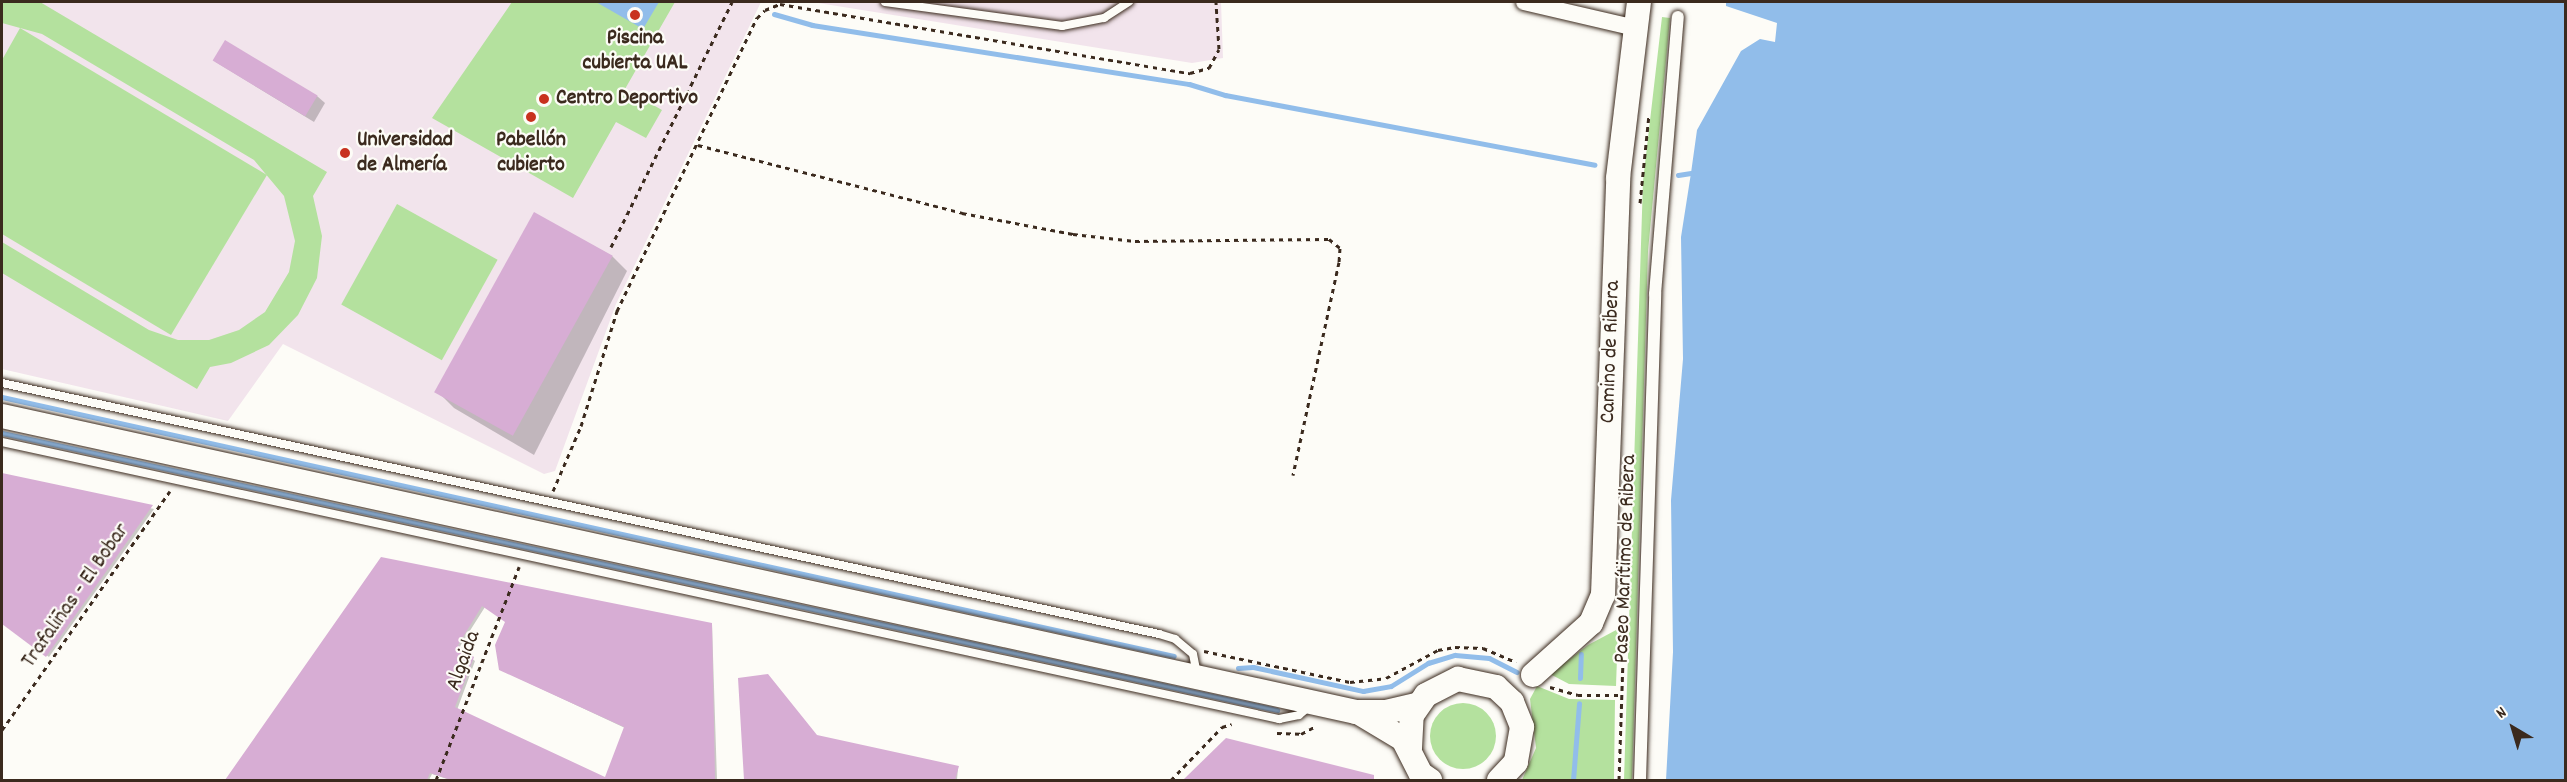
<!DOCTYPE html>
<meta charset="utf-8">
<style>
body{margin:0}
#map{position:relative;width:2567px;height:782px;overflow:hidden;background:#fdfcf7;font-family:Dekko,sans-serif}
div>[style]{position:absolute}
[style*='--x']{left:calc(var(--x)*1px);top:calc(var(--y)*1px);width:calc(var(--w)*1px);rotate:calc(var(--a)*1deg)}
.built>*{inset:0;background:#f2e4ec}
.green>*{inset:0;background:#b4e19e;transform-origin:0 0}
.round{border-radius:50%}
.water>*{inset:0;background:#91bdea}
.shadow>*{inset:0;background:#0003}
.stream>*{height:5px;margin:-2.5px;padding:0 2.5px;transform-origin:2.5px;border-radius:2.5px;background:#91bdea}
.building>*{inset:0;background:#d7add4;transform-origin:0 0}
.path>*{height:3px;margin-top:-1.5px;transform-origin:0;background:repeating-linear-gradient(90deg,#3b2a1e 0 4.5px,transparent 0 9px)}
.roads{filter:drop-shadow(0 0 2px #3b2a1e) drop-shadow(0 0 2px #3b2a1e)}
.service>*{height:8px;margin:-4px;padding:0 4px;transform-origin:4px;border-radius:4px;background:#fdfcf7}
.pedestrian>*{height:12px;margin:-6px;padding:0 6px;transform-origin:6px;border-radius:6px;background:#fdfcf7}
.minor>*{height:16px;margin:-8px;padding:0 8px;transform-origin:8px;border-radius:8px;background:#fdfcf7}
.secondary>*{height:24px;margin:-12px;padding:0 12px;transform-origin:12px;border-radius:12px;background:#fdfcf7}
.dots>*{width:16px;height:16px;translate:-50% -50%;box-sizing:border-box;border:3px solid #fdfcf7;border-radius:50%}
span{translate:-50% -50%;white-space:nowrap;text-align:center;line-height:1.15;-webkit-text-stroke:4.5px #fdfcf7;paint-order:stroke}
.poi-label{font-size:22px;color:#3b2a1e;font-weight:700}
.left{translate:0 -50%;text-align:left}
.street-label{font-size:22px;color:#3b2a1e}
.frame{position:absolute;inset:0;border:3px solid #3b2a1e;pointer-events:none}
.north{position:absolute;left:2483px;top:698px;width:60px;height:60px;-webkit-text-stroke:4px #fdfcf7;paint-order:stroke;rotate:322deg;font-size:16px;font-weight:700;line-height:24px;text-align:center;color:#3b2a1e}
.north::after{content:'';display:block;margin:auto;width:21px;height:27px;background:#3b2a1e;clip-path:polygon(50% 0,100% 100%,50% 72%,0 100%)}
</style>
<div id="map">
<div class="built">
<i style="clip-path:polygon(2px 2px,761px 2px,616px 304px,555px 471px,544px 474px,283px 344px,228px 421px,2px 369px)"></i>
<i style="clip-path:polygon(812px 2px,1221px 2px,1223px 58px,1192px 63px)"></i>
</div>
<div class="green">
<i style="clip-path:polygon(2px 2px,40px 2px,327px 172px,313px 196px,322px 236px,317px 278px,298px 315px,269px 345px,231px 363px,210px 367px,197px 389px,2px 273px,2px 242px,149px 330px,178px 340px,209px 340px,239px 330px,265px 312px,289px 272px,295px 241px,284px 196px,254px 160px,42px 34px,2px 23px)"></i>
<i style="clip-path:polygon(512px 2px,675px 2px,625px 89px,662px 110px,646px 138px,616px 122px,573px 198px,432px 118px)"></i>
<i style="clip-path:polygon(1662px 17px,1670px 18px,1648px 251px,1632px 780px,1624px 780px,1643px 181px)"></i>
<i style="clip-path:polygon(20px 28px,267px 175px,171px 335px,2px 234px,2px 60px)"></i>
<i style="left:397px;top:204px;width:115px;height:115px;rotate:29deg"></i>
<i style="clip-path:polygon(1618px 629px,1616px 686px,1569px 684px,1550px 674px,1588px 645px)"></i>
<i style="clip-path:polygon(1537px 686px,1569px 699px,1615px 700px,1614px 780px,1522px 780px,1536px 748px,1530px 699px)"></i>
<i class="round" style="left:1430px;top:703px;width:66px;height:66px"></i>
</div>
<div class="water">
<i style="clip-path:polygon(596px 2px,659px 2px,643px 29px)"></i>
<i style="clip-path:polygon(1726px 2px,2565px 2px,2565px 780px,1666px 780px,1673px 652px,1671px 500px,1683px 359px,1681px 237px,1691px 173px,1697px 130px,1741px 51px,1760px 39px,1775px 42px,1777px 23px,1726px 6px)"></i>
</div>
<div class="shadow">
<i style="clip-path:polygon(214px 61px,317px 96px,325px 103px,314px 122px)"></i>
<i style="clip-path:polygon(535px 214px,612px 256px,627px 271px,534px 455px,454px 408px,439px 393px)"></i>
<i style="clip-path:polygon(2px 474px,154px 509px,49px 657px,2px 623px)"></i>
<i style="clip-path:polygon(evenodd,382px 559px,712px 624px,717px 780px,450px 780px,432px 774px,429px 780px,227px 780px,382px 559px,485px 607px,507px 622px,503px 671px,625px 728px,606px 779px,457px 710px,475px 661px,459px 648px,485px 607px)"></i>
<i style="clip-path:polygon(740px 679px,817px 736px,958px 768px,957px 780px,746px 780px)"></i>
<i style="clip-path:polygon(1227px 739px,1349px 770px,1361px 780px,1186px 780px)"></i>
</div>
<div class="stream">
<i style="--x:774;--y:14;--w:40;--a:16"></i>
<i style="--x:812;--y:25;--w:382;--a:8.9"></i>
<i style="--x:1189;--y:84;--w:38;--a:17"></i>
<i style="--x:1225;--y:95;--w:376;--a:10.7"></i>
<i style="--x:1678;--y:175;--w:13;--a:-9"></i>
<i style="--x:2;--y:397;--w:1200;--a:12.46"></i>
<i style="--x:2;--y:433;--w:1305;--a:12.26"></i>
<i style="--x:1238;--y:668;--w:15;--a:-4"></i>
<i style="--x:1253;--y:667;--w:113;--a:12.3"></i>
<i style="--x:1363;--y:691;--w:28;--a:-10"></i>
<i style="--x:1391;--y:686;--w:44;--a:-31.9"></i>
<i style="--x:1428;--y:663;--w:28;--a:-17"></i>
<i style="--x:1455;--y:655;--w:34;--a:5"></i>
<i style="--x:1489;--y:658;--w:31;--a:27"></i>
<i style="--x:1580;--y:678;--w:24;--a:-88"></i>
<i style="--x:1573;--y:780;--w:77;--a:-85.5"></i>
</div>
<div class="building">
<i style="left:225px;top:40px;width:108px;height:24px;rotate:31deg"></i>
<i style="left:534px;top:212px;width:90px;height:206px;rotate:29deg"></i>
<i style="clip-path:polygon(2px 473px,153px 505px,46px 657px,2px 624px)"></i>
<i style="clip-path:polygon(evenodd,381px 557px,712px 623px,715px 780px,451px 780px,430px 773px,427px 780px,225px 780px,381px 557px,482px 606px,505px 622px,495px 645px,499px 670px,624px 727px,605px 777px,455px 707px,474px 657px,458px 645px,482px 606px)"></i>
<i style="clip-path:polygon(768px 674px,817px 735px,959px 766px,955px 780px,744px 780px,738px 678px)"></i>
<i style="clip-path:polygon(1226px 738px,1374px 775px,1374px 780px,1183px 780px)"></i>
</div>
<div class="path">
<i style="--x:698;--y:145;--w:273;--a:14.4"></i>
<i style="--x:962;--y:213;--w:113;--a:10.7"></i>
<i style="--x:1073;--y:234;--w:62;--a:6.4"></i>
<i style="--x:1135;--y:241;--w:194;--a:-0.6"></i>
<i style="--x:1329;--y:239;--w:14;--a:39"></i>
<i style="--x:1340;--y:248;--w:14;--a:94"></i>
<i style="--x:1339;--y:262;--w:218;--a:102.2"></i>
<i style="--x:1640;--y:203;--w:89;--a:-84.2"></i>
<i style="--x:611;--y:247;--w:273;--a:-63.7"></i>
<i style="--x:553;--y:491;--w:71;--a:-66.7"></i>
<i style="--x:581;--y:426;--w:121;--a:-72.6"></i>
<i style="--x:617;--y:311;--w:325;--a:-64.5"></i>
<i style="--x:757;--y:18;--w:11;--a:-45"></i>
<i style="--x:765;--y:10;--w:16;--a:-22"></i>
<i style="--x:780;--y:4;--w:416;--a:9.6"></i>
<i style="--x:1190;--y:73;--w:20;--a:-15"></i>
<i style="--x:1209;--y:68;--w:21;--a:-62"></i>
<i style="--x:1219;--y:49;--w:47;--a:-93.7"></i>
<i style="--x:1204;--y:651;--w:149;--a:12"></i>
<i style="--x:1350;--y:682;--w:36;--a:-6"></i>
<i style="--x:1386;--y:678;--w:59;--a:-28.3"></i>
<i style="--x:1438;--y:650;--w:17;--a:-10"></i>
<i style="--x:1455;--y:647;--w:28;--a:2"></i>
<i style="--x:1483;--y:648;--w:36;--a:23"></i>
<i style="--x:1550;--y:687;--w:29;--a:16"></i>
<i style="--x:1578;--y:695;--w:44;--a:0"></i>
<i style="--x:2;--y:730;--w:292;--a:-54.9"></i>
<i style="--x:1277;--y:733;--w:24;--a:2"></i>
<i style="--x:1301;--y:734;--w:17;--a:-28"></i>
<i style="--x:436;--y:780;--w:229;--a:-68.7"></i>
<i style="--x:1171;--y:780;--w:74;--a:-46.1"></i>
<i style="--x:1222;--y:727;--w:10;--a:-17"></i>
<i style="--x:1619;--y:780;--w:181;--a:-88.1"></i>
</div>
<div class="roads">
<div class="service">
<i style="--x:885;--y:2;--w:179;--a:7.7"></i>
<i style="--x:1062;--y:26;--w:43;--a:-10.8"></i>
<i style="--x:1104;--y:18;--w:30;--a:-33"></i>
<i style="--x:2;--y:383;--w:1184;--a:12.24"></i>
<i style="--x:1159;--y:634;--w:17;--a:17"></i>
<i style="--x:1175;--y:639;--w:23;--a:40"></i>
<i style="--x:1193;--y:654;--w:20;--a:79"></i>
<i style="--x:2;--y:442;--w:1307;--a:12.24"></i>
<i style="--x:1279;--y:719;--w:20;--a:-11"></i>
<i style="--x:1299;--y:715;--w:16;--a:-40"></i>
</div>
<div class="pedestrian">
<i style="--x:1640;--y:780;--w:486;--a:-88.2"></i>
<i style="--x:1655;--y:294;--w:278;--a:-85.3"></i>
</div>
<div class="minor">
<i style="--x:1524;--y:2;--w:115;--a:13.1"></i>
</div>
<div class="secondary">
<i style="--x:2;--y:416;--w:1386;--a:12.33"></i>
<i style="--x:1356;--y:712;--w:30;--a:0"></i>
<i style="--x:1386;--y:712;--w:32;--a:-13"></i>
<i style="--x:1533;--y:675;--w:78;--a:-41.9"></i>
<i style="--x:1591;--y:623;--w:30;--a:-67"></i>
<i style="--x:1603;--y:595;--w:417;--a:-87.9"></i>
<i style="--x:1618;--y:178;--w:177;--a:-83.2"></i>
<i style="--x:1361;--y:714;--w:49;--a:30.8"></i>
<i style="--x:1403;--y:739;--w:39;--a:63"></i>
<i style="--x:1421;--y:774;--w:11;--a:34"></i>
<i style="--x:1410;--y:748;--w:33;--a:-87"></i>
<i style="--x:1412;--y:715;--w:24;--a:-55"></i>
<i style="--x:1426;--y:695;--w:36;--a:-27"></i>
<i style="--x:1458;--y:679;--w:39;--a:12"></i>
<i style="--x:1496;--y:687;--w:22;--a:43"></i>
<i style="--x:1512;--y:702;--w:27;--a:68"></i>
<i style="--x:1522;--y:727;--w:36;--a:100"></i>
<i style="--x:1516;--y:762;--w:25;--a:133"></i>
</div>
</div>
<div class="dots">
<i style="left:635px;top:15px;background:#c8321e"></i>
<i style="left:544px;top:99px;background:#c8321e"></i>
<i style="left:531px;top:117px;background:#c8321e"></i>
<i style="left:345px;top:153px;background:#c8321e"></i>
</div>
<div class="poi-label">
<span style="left:635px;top:51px">Piscina<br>cubierta UAL</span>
<span class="left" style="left:556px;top:99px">Centro Deportivo</span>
<span class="left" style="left:357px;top:153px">Universidad<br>de Almería</span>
<span style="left:531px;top:153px">Pabellón<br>cubierto</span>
</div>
<div class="street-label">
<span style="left:1611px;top:352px;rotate:-88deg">Camino de Ribera</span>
<span style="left:1626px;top:559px;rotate:-88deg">Paseo Marítimo de Ribera</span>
<span style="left:76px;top:596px;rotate:-55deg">Trafaliñas - El Bobar</span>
<span style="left:464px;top:661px;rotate:-70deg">Algaida</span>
</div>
<div class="frame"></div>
<div class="north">N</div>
</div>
